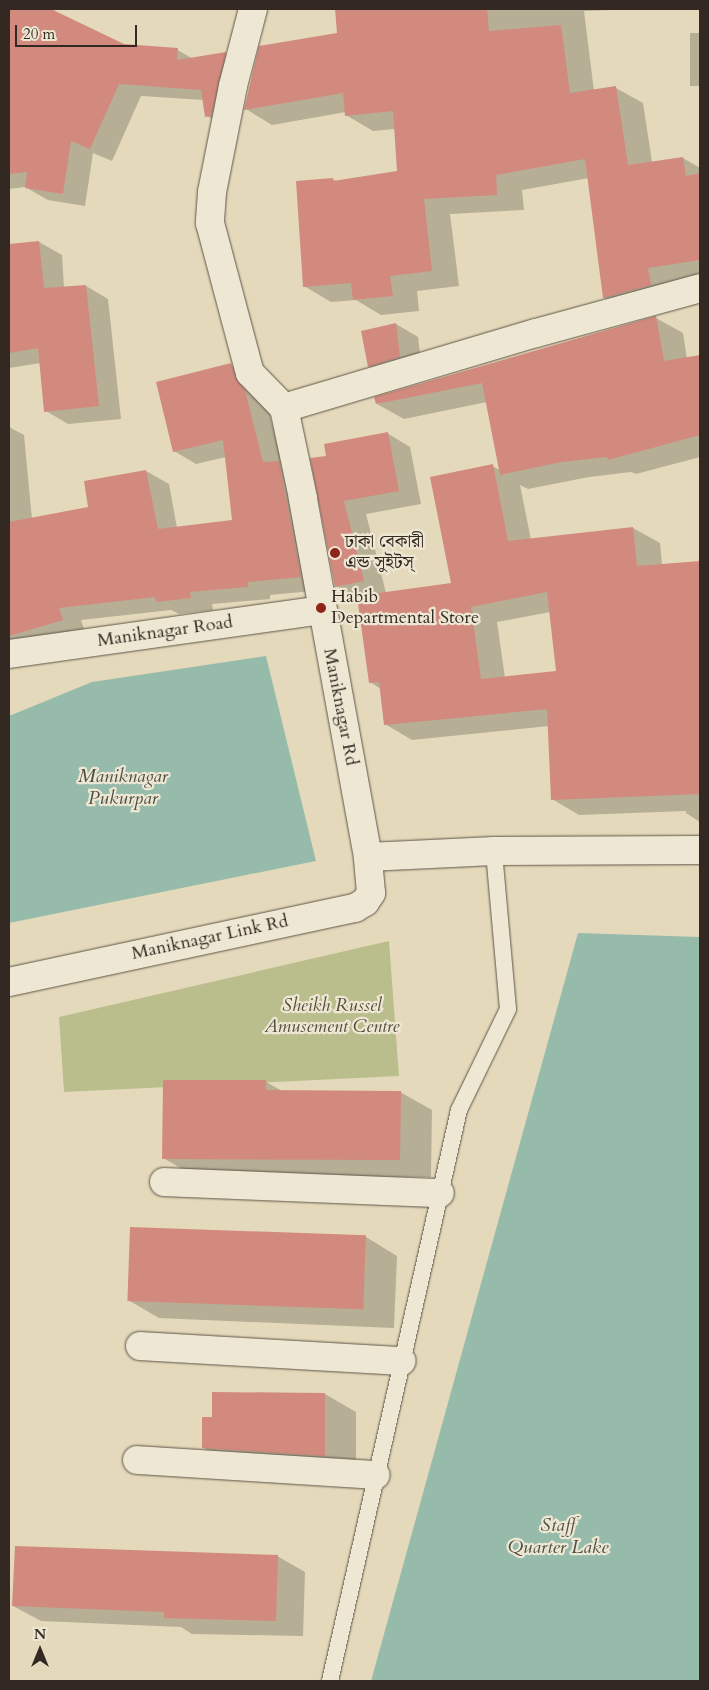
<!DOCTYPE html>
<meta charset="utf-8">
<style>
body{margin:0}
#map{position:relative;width:709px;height:1690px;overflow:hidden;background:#e4dabb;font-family:Cardo,"Noto Serif Bengali",serif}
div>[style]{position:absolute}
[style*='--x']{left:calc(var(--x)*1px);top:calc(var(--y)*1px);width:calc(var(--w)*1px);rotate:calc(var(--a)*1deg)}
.green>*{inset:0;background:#babe8c}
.water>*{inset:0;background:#97bbab}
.shadow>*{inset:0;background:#0003;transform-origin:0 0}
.building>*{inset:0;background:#d38a7e;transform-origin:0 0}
.roads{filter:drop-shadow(0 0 1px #605548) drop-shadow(0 0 1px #605548)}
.service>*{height:16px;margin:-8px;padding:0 8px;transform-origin:8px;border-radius:8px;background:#ede7d3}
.minor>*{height:28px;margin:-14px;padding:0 14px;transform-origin:14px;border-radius:14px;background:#ede7d3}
.dots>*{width:14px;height:14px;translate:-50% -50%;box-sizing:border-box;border:2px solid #ede7d3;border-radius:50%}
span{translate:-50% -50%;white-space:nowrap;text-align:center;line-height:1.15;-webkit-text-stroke:4.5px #ede7d3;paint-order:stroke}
.poi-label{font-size:18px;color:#342922}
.left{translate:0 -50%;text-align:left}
.street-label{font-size:18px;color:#342922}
.park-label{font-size:18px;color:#564e3c;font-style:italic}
.water-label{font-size:19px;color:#4d4e44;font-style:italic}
.frame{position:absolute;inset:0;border:10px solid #342922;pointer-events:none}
.north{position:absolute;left:15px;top:1625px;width:50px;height:50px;-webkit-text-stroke:4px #ede7d3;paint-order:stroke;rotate:0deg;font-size:14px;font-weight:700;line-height:20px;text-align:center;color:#342922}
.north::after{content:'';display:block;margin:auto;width:18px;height:22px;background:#342922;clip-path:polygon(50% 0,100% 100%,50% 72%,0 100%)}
.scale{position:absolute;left:15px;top:25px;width:122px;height:22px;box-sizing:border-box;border:2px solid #342922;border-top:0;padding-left:6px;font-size:15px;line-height:18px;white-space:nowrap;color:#342922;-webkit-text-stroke:4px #ede7d3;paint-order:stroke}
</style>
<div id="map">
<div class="green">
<i style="clip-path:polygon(389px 941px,399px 1076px,64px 1092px,59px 1017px)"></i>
</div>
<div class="water">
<i style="clip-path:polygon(266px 656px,316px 861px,9px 923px,9px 716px,92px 682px)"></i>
<i style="clip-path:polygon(578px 933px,700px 937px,700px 1681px,371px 1681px)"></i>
</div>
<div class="shadow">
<i style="clip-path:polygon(9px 9px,48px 9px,124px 45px,176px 49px,193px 59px,225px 53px,247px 66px,229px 129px,207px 116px,204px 100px,141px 96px,112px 161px,93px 153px,85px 206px,48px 200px,25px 187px,9px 189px)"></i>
<i style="clip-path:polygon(488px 9px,640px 9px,584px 11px,594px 91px,616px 88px,643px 103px,652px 162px,683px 158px,700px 168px,700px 279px,631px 313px,604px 298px,589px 178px,522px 190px,524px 210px,450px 214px,459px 286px,417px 291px,419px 311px,381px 315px,356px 300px,331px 302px,304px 286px,333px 179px,336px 181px,398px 172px,395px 129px,373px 131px,346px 115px,346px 112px,272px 125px,246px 109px,285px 43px)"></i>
<i style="left:690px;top:33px;width:10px;height:53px"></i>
<i style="clip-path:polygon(39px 242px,62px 255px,64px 288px,86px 286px,108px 299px,121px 419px,68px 424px,46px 411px,41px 363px,9px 368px,9px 245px)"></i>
<i style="clip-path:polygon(evenodd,656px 318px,683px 333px,687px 359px,700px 357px,700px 457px,636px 474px,631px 472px,589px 477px,528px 489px,520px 485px,531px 540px,633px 528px,660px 543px,662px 565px,700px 562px,700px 822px,686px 813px,686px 811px,579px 815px,552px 799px,549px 726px,412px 740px,385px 724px,381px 689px,370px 682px,359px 599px,336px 586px,327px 457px,387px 433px,410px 447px,421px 504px,366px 514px,386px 593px,452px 585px,492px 466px,500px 470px,487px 402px,404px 419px,377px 404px,656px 318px,550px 612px,557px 672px,505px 678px,497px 622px,550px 612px)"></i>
<i style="clip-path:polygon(396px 324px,418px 337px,422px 370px,392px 379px,369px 366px)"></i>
<i style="clip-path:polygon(231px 365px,253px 378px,267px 404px,282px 464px,301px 475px,323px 590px,270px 595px,270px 599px,212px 604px,213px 610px,179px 614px,171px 610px,81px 620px,85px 632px,9px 655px,9px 427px,24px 435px,32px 519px,90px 508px,146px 471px,169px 484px,177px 528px,233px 521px,226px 457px,196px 464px,174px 451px)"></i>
<i style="clip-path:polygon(164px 1081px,266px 1082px,284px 1092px,400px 1092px,432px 1110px,431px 1177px,195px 1176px,163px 1158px)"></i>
<i style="clip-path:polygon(366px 1237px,397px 1256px,394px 1328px,159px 1318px,128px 1300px)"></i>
<i style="clip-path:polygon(214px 1394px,325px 1394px,356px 1412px,356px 1473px,235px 1466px,204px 1448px,214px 1418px)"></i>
<i style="clip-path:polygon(277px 1556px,305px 1572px,303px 1636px,192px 1634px,181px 1627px,41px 1621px,13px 1606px)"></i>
</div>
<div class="building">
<i style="clip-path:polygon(9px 9px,51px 9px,124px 44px,178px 48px,177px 60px,226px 52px,211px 116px,205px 117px,201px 90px,119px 84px,90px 149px,71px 141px,63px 194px,25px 188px,27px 172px,9px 174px)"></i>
<i style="clip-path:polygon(335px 9px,487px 9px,489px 31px,561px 25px,570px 93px,616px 86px,628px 165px,683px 157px,686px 176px,700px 173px,700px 260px,648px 268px,651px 285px,603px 298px,585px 159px,496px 175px,497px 195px,424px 199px,432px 271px,390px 276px,393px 296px,353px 300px,351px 283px,303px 287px,296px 181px,333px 178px,333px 181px,397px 171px,393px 111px,345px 116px,343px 93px,244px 110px,259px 46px,337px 33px)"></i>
<i style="clip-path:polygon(39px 241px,44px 288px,86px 285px,99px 406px,44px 412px,38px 348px,9px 353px,9px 244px)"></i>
<i style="clip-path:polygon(656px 316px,664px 361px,700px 355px,700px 435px,608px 460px,607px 457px,561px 462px,500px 475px,482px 383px,376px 404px,374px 397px)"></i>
<i style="clip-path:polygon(396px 323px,400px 357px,368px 367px,361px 331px)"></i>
<i style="clip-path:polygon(231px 363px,235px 377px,245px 390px,263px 462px,279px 461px,301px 577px,248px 582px,248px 587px,190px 592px,191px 598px,156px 602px,155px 597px,59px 608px,63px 620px,9px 636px,9px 522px,88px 507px,84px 481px,146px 470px,158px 529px,232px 520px,223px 440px,173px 452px,156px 382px)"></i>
<i style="clip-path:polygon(388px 432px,399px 491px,344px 501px,364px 581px,335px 587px,310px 458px,326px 456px,324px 444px)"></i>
<i style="clip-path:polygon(evenodd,493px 464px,508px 541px,633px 527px,637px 566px,700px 561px,700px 794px,551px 800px,547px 709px,384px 725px,379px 682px,369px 683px,357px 596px,451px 583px,430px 477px,493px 464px,547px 592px,556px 671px,481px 679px,471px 607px,547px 592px)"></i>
<i style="clip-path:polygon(163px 1080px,266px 1080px,266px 1090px,401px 1091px,400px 1160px,162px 1159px)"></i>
<i style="left:130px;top:1227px;width:236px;height:74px;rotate:2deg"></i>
<i style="clip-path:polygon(212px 1392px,325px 1393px,325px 1456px,202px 1448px,202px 1417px,212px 1417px)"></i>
<i style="clip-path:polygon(15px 1546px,278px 1555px,276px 1621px,164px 1618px,164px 1612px,12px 1606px)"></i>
</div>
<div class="roads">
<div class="service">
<i style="--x:330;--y:1681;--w:585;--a:-77.27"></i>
<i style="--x:459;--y:1110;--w:112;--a:-64.1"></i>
<i style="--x:508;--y:1009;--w:159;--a:-95.1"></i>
</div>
<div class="minor">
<i style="--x:253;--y:9;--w:80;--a:104.6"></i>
<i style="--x:233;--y:86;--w:108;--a:101.2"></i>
<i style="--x:212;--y:192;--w:31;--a:94"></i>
<i style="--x:210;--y:223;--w:155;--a:75.1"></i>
<i style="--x:250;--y:373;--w:49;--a:45.8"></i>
<i style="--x:284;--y:408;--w:263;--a:-16.6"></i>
<i style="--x:536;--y:333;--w:170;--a:-15.3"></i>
<i style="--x:9;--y:654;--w:316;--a:-8"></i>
<i style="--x:368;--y:857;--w:126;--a:-2.7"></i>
<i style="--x:494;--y:851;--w:206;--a:-0.3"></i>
<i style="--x:9;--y:982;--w:354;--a:-12.1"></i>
<i style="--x:355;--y:908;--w:12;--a:-31"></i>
<i style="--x:365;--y:902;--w:11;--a:-56"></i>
<i style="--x:371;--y:893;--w:36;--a:-95"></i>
<i style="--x:368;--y:857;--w:365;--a:-100.3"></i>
<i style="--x:303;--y:498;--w:92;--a:-101.9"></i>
<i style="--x:164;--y:1182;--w:276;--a:2.3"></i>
<i style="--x:140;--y:1346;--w:262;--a:3.3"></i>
<i style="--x:137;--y:1460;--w:239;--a:3.6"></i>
</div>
</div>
<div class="dots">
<i style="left:335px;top:553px;background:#8f2418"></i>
<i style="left:321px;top:608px;background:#8f2418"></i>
</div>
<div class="poi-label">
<span class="left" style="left:345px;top:553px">ঢাকা বেকারী<br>এন্ড সুইটস্</span>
<span class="left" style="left:331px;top:608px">Habib<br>Departmental Store</span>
</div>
<div class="street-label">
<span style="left:165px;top:632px;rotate:-8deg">Maniknagar Road</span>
<span style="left:340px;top:707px;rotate:79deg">Maniknagar Rd</span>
<span style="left:210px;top:938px;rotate:-12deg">Maniknagar Link Rd</span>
</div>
<div class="park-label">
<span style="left:332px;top:1017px">Sheikh Russel<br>Amusement Centre</span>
</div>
<div class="water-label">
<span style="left:123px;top:788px">Maniknagar<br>Pukurpar</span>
<span style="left:558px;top:1537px">Staff<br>Quarter Lake</span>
</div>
<div class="frame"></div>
<div class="north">N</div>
<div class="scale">20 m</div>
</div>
